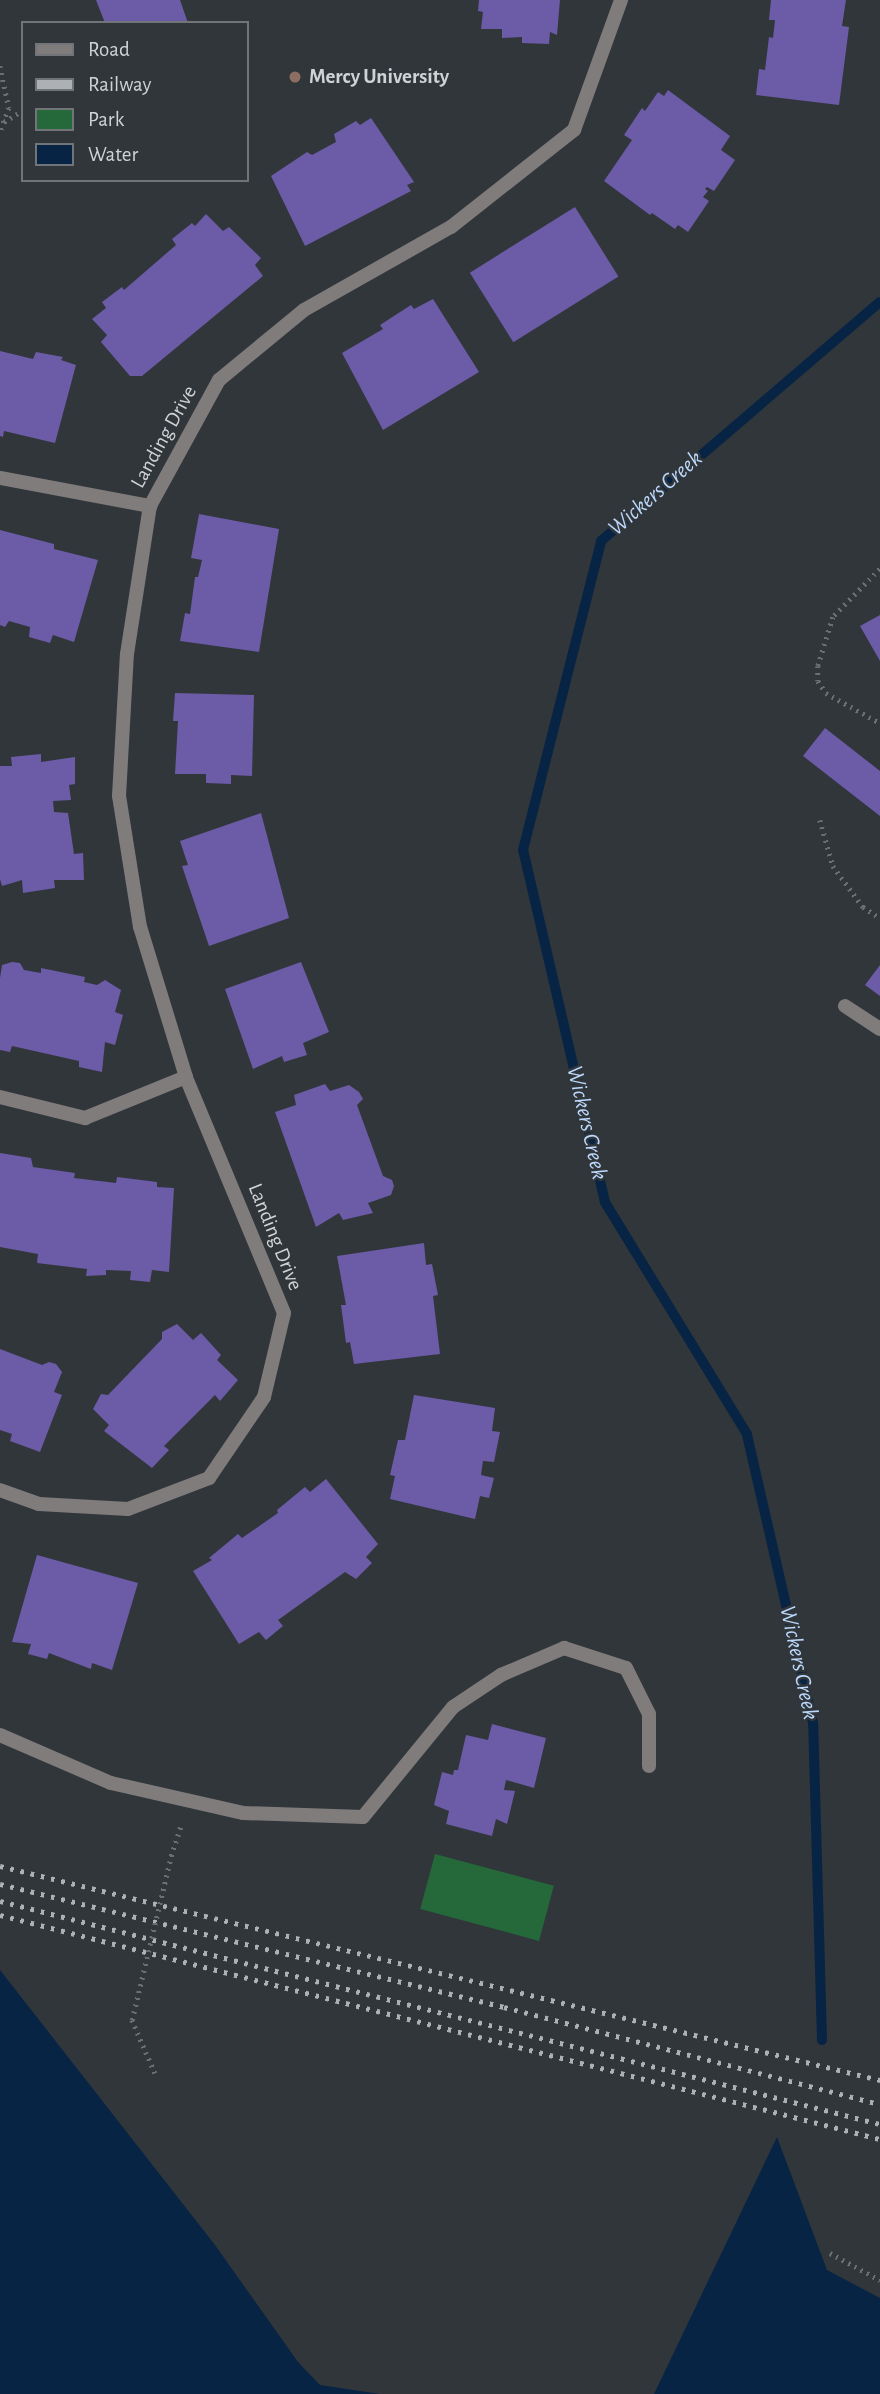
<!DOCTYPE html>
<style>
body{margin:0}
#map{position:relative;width:880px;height:2394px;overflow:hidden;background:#31363b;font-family:"Alegreya Sans",sans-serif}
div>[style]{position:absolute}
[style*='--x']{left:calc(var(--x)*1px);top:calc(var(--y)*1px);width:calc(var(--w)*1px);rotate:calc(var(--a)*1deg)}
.green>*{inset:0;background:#25683a;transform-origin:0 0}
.water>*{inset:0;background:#082444}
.stream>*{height:10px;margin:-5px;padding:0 5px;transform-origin:5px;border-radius:5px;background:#082444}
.building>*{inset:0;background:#6c5ba6;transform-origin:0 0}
.path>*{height:4.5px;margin-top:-2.25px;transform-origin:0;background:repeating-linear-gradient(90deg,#6b6f74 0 2px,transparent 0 7px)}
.lane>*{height:14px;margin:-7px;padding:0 7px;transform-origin:7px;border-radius:7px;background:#807c7c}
.street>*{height:14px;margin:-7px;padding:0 7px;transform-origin:7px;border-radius:7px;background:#807c7c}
.rail>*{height:5px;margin-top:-2.5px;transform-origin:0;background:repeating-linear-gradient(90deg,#adb0b4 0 3.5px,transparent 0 10.5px)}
.path-bridge>*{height:4.5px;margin-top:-2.25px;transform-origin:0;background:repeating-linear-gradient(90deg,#6b6f74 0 2px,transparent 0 7px)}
.dots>*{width:19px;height:19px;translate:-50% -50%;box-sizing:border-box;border:4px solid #31363b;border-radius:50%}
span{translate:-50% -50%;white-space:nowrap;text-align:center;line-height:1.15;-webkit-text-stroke:5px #31363b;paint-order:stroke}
.poi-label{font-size:21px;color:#d0d3d6;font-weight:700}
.left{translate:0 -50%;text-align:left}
.street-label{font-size:21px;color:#d0d3d6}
.water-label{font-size:23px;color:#bcd8fc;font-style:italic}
.legend{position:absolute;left:21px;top:21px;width:228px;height:161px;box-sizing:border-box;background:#31363b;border:2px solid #717579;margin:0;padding:9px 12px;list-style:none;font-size:21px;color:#d0d3d6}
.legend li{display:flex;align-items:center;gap:14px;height:35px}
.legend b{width:35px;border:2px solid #717579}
</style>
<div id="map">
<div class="green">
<i style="left:435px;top:1854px;width:123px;height:57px;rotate:15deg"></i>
</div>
<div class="water">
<i style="clip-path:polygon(0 1970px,215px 2245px,298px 2362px,320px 2385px,380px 2394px,0 2394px)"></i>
<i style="clip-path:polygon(777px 2137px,827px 2270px,880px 2298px,880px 2394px,654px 2394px)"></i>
</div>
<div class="stream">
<i style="--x:822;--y:2040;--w:317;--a:-91.6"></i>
<i style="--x:813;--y:1723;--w:296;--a:-102.9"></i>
<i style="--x:747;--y:1434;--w:272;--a:-121.5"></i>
<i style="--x:605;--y:1202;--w:361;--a:-103.1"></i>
<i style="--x:523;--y:850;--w:319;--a:-75.8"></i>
<i style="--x:601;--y:541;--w:367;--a:-40.6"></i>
</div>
<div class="building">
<i style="clip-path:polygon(96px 0,180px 0,188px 23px,105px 23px)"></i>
<i style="clip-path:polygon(479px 0,560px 0,557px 35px,550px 32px,549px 44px,522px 43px,522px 37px,502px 38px,502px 29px,481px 29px,483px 12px,478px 11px)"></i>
<i style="clip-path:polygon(771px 0,846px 0,842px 26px,849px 27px,839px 105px,756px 95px,759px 69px,765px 70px,769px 37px,773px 38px,775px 20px,769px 20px)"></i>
<i style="clip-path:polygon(668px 90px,730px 136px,721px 150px,735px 160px,714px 191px,707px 187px,705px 189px,708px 191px,703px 197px,709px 201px,688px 232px,678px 225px,675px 229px,652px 213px,650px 215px,604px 181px,632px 140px,624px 135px,642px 108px,645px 111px,658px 92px,664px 96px)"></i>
<i style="clip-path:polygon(371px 118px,414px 182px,407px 185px,411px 191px,305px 246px,271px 176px,307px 152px,312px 155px,336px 142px,334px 134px,356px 121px,360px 125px)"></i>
<i style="left:575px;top:207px;width:82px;height:124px;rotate:58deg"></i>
<i style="clip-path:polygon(206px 214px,223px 231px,229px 227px,261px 258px,255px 265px,263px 276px,142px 376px,130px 376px,101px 342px,107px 335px,92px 319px,106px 308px,102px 302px,122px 287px,124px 290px,176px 245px,172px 239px,192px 223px,195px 226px)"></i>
<i style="clip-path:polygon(433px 299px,479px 372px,383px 430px,342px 353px,383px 329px,380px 325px,411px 305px,414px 309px)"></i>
<i style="clip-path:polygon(0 351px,33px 359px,36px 352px,63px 357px,61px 360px,76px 365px,55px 443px,4px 431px,3px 437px,0 436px)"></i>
<i style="clip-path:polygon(199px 514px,279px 529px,259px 652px,180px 641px,185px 613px,190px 614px,195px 577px,198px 577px,202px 560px,191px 558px)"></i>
<i style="clip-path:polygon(0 530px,54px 544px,54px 549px,98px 560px,74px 642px,53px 635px,50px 643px,29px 637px,30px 627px,9px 621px,5px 627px,0 625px)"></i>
<i style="clip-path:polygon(880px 615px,880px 661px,860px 626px)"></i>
<i style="clip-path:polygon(175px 693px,254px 695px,252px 776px,231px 775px,231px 784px,206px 783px,206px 774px,175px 774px,178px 721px,173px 721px)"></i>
<i style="clip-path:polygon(825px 728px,880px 771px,880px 816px,803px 756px)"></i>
<i style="clip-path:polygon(41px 754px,41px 762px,75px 757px,75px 784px,69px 785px,71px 800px,53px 801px,54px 812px,68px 813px,74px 854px,83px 853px,84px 880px,54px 880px,55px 888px,23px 893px,22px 880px,2px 886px,0 879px,0 766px,12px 766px,11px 757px)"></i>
<i style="clip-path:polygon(261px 813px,289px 918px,209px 946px,182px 866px,188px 865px,180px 841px)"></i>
<i style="clip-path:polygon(12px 962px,20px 963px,24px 970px,41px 973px,41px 968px,85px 977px,84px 982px,97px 985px,105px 980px,121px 990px,115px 1012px,123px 1015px,115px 1045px,105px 1042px,102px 1072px,79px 1067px,79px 1061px,12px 1046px,10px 1052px,0 1050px,0 978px,2px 965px)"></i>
<i style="clip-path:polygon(301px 962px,329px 1032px,303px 1043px,307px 1055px,284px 1062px,282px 1056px,253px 1069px,225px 989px)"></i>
<i style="clip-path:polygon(880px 965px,880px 996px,865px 985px)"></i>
<i style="clip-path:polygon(325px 1084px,330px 1091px,349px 1085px,359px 1092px,363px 1099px,357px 1105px,383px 1176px,392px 1180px,394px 1186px,391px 1195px,368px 1203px,373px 1213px,343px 1220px,339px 1213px,316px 1227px,275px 1112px,296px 1105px,294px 1095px)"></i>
<i style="clip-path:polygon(0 1153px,31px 1158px,33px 1167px,75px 1173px,74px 1178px,116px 1183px,117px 1177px,157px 1182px,157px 1187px,174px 1188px,169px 1272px,152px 1270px,150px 1282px,130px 1280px,131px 1271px,106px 1270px,106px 1275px,86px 1276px,87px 1269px,37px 1263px,38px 1254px,0 1247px)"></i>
<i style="clip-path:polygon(424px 1243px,426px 1265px,432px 1264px,438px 1295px,433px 1296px,440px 1354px,354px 1364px,350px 1342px,346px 1343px,341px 1305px,346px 1305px,337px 1256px)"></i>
<i style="clip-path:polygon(177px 1324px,193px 1340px,201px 1333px,221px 1355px,217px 1360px,238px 1380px,220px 1401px,215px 1395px,164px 1446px,169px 1450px,152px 1468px,104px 1431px,109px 1425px,93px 1409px,101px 1394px,108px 1395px,162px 1339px,162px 1332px)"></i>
<i style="clip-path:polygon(0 1349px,42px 1365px,49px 1362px,56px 1364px,62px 1372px,54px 1392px,62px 1395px,40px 1452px,10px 1441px,12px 1434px,0 1430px)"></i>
<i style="clip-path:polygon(414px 1395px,495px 1408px,492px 1431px,500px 1432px,494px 1462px,483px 1461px,481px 1475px,494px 1478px,489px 1498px,480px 1496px,475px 1519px,390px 1499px,395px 1476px,390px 1475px,398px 1440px,405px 1440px)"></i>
<i style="clip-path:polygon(326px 1479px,378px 1544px,366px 1557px,372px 1563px,356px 1579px,345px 1572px,278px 1620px,283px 1626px,266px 1640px,259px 1632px,239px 1644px,193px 1571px,212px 1560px,209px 1558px,238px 1534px,242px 1538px,278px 1513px,277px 1510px,305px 1487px,310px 1492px)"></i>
<i style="clip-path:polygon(37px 1555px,138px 1583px,112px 1670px,92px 1663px,91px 1669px,49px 1653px,47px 1659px,28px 1654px,31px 1644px,12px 1642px)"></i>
<i style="clip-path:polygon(492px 1724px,546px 1738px,534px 1788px,506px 1780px,504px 1790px,515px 1791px,507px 1824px,496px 1819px,492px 1836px,446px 1824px,449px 1811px,434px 1805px,442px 1772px,453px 1775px,454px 1770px,458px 1770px,466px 1735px,488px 1740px)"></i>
</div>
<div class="path">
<i style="--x:0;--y:66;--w:43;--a:77.9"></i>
<i style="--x:9;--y:108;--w:27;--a:110"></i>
<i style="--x:4;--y:122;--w:22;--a:-32"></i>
<i style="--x:880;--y:569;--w:67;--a:134.4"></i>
<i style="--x:833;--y:617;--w:51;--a:107"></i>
<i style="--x:818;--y:666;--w:15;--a:90"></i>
<i style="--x:818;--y:681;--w:14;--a:56"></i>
<i style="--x:826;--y:693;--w:62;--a:29.1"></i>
<i style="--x:820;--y:820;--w:48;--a:74.2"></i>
<i style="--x:833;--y:866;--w:51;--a:53.8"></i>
<i style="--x:863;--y:907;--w:20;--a:33"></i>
<i style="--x:171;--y:1856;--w:32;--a:-72"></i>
<i style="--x:132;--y:2020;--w:58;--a:66.5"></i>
<i style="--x:830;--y:2253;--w:57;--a:28.4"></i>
</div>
<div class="lane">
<i style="--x:363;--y:1817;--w:142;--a:-50.7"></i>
<i style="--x:453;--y:1707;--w:58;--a:-33.7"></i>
<i style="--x:501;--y:1675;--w:69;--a:-23.2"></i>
<i style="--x:564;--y:1648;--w:65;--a:17.9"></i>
<i style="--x:626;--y:1668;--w:51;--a:63.4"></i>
<i style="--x:649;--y:1714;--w:52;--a:90"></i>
</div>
<div class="street">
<i style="--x:0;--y:478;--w:153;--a:10.6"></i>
<i style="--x:845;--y:1006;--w:42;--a:33.3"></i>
<i style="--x:0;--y:1097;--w:88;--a:13.9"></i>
<i style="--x:85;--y:1118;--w:109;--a:-22.1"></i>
<i style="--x:0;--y:1490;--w:41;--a:19.7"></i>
<i style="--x:39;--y:1504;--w:89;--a:3.2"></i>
<i style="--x:128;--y:1509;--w:87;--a:-20.9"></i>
<i style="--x:209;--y:1478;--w:98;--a:-55.8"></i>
<i style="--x:264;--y:1397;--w:86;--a:-76.6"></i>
<i style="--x:284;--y:1313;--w:256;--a:-112.6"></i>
<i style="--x:186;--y:1077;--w:157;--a:-107"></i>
<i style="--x:140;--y:927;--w:133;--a:-99.1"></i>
<i style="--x:119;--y:796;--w:142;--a:-86.8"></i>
<i style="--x:127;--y:654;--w:150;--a:-81.2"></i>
<i style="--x:150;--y:506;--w:144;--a:-61.3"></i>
<i style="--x:219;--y:380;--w:110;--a:-39.5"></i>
<i style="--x:304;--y:310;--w:169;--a:-29.5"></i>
<i style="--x:451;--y:227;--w:157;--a:-38.3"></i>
<i style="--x:574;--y:130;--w:138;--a:-70.1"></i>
<i style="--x:0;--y:1735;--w:121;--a:23.4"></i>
<i style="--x:111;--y:1783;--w:135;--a:12.8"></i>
<i style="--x:243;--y:1813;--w:120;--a:1.9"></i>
</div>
<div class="rail">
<i style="--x:0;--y:1866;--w:906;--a:13.67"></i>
<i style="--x:0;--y:1884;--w:519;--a:13.71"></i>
<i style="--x:504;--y:2007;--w:388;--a:14.5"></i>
<i style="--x:0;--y:1901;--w:908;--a:14.22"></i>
<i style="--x:0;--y:1915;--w:908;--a:14.28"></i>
</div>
<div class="path-bridge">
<i style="--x:132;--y:2020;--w:169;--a:-76.6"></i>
</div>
<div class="dots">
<i style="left:295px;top:77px;background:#8d6e63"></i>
</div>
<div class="poi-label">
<span class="left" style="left:309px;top:77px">Mercy University</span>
</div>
<div class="street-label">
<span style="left:164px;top:437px;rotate:-61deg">Landing Drive</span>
<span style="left:275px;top:1237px;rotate:68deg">Landing Drive</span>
</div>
<div class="water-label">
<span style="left:656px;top:494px;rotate:-41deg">Wickers Creek</span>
<span style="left:586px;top:1123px;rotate:77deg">Wickers Creek</span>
<span style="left:798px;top:1663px;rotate:78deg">Wickers Creek</span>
</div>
<ul class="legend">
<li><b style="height:9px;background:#807c7c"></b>Road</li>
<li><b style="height:9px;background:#adb0b4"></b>Railway</li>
<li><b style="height:19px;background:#25683a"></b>Park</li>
<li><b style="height:19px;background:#082444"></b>Water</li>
</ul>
</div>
